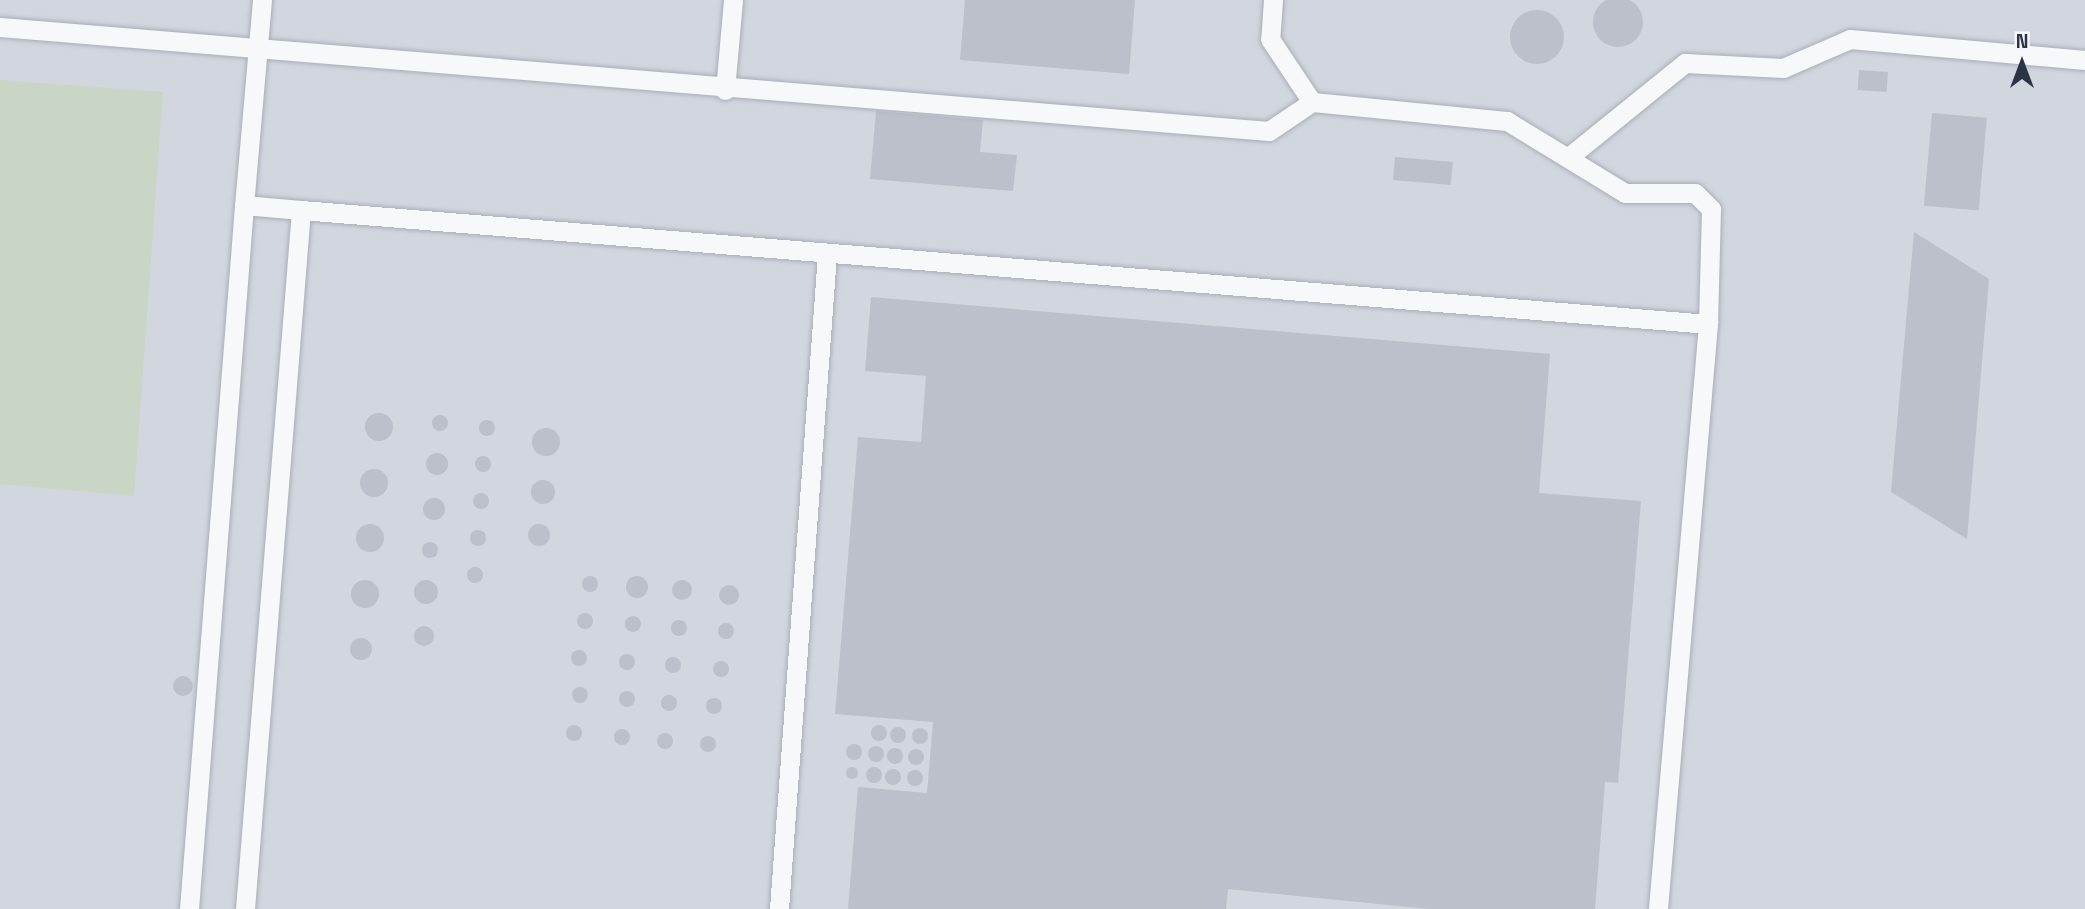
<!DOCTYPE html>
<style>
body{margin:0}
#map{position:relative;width:2085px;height:909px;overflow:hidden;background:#e4e7ec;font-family:"Space Grotesk",sans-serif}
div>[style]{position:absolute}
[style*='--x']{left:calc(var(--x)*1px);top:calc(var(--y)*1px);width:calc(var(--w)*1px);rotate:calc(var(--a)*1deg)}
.built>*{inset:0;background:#d2d6de;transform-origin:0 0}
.green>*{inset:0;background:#c9d6c5}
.building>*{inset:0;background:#bbc0ca;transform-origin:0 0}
.round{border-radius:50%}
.roads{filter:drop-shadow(0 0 2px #a9aeb7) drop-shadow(0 0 2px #a9aeb7)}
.lane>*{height:19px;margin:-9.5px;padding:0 9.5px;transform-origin:9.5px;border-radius:9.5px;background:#f7f8fa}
span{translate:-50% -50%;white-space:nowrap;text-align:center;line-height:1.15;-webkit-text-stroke:6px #f4f6f9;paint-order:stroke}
.north{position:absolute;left:1987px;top:28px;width:70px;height:70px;-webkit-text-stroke:5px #f4f6f9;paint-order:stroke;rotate:0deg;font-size:19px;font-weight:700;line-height:28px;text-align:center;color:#2b3445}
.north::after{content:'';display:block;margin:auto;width:24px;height:32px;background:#2b3445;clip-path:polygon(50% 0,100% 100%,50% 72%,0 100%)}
</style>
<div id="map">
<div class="built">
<i style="left:0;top:0;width:2085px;height:909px"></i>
</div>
<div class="green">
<i style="clip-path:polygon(0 80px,163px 92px,134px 496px,0 484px)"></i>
</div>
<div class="building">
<i class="round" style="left:1593px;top:-3px;width:50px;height:50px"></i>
<i style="clip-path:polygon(965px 0,1135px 0,1129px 74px,960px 60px)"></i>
<i class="round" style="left:1510px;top:10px;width:54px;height:54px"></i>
<i style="left:1859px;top:70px;width:29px;height:20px;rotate:4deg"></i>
<i style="clip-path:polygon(876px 111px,983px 120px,980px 152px,1017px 155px,1013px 191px,870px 179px)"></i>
<i style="left:1932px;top:113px;width:55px;height:93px;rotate:5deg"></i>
<i style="left:1395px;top:157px;width:58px;height:23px;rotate:5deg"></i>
<i style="clip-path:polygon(1914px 232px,1989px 279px,1967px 539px,1891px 492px)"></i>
<i style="clip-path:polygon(871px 297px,1550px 354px,1539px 493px,1641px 501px,1618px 783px,1605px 782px,1595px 909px,1429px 909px,1228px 889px,1226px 909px,848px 909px,858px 787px,927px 793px,933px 722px,835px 714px,858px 437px,921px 442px,926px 376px,865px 371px)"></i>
<i class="round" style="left:365px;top:413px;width:28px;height:28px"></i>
<i class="round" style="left:432px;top:415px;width:16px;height:16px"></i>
<i class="round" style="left:479px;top:420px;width:16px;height:16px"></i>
<i class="round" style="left:532px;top:428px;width:28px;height:28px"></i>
<i class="round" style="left:426px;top:453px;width:22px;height:22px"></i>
<i class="round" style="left:475px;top:456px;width:16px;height:16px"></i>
<i class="round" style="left:360px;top:469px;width:28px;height:28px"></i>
<i class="round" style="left:531px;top:480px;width:24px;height:24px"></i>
<i class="round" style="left:473px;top:493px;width:16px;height:16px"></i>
<i class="round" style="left:423px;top:498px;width:22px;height:22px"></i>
<i class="round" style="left:356px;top:524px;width:28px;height:28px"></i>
<i class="round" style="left:528px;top:524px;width:22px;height:22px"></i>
<i class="round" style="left:470px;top:530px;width:16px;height:16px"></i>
<i class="round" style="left:422px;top:542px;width:16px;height:16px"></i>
<i class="round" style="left:467px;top:567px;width:16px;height:16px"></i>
<i class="round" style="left:582px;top:576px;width:16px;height:16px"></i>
<i class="round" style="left:626px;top:576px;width:22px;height:22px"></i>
<i class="round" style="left:672px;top:580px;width:20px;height:20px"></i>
<i class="round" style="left:351px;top:580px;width:28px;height:28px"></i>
<i class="round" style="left:414px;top:580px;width:24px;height:24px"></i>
<i class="round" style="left:719px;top:585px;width:20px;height:20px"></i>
<i class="round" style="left:577px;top:613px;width:16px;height:16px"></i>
<i class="round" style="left:625px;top:616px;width:16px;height:16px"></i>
<i class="round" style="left:671px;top:620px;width:16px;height:16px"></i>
<i class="round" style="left:718px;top:623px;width:16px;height:16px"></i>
<i class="round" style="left:414px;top:626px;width:20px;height:20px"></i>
<i class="round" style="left:350px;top:638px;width:22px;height:22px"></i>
<i class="round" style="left:571px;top:650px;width:16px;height:16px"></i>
<i class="round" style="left:619px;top:654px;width:16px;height:16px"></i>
<i class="round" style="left:665px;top:657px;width:16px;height:16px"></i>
<i class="round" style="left:713px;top:661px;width:16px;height:16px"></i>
<i class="round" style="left:173px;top:676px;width:20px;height:20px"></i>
<i class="round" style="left:572px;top:687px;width:16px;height:16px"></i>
<i class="round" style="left:619px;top:691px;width:16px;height:16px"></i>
<i class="round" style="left:661px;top:695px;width:16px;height:16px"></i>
<i class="round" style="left:706px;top:698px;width:16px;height:16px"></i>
<i class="round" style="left:566px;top:725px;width:16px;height:16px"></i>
<i class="round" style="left:871px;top:725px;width:16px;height:16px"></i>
<i class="round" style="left:890px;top:727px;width:16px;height:16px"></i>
<i class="round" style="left:912px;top:728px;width:16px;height:16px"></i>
<i class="round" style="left:614px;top:729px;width:16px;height:16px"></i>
<i class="round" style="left:657px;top:733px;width:16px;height:16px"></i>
<i class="round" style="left:700px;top:736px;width:16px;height:16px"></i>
<i class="round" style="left:846px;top:744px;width:16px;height:16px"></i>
<i class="round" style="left:868px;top:746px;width:16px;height:16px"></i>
<i class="round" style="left:887px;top:748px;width:16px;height:16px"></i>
<i class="round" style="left:908px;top:749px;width:16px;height:16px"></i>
<i class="round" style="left:846px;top:767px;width:12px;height:12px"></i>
<i class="round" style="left:866px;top:767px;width:16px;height:16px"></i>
<i class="round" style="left:885px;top:769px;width:16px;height:16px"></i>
<i class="round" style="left:907px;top:770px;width:16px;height:16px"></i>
</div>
<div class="roads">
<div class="lane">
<i style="--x:262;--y:0;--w:206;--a:95"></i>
<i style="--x:244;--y:205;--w:57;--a:5"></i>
<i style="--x:1273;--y:0;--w:39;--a:94"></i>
<i style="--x:1270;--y:39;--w:76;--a:56.3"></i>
<i style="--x:1312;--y:102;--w:196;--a:5.6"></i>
<i style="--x:1507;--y:121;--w:138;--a:31.4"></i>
<i style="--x:1625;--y:193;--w:70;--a:0"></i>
<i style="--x:1695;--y:193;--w:23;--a:45"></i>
<i style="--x:1711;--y:209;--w:115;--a:91.5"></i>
<i style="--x:1708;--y:324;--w:587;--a:94.89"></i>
<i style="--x:0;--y:27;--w:1273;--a:4.69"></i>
<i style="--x:1269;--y:131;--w:52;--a:-34"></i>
<i style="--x:725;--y:90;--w:90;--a:-84.9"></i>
<i style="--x:1570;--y:156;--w:148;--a:-39"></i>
<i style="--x:1685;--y:63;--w:98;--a:2.9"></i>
<i style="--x:1783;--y:68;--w:73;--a:-23.4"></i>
<i style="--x:1850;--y:39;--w:236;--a:5.1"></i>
<i style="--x:189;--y:909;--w:706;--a:-85.53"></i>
<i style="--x:245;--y:909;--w:701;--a:-85.42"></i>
<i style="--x:301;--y:210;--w:1412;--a:4.63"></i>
<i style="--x:779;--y:909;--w:657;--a:-85.81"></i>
</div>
</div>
<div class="north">N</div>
</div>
